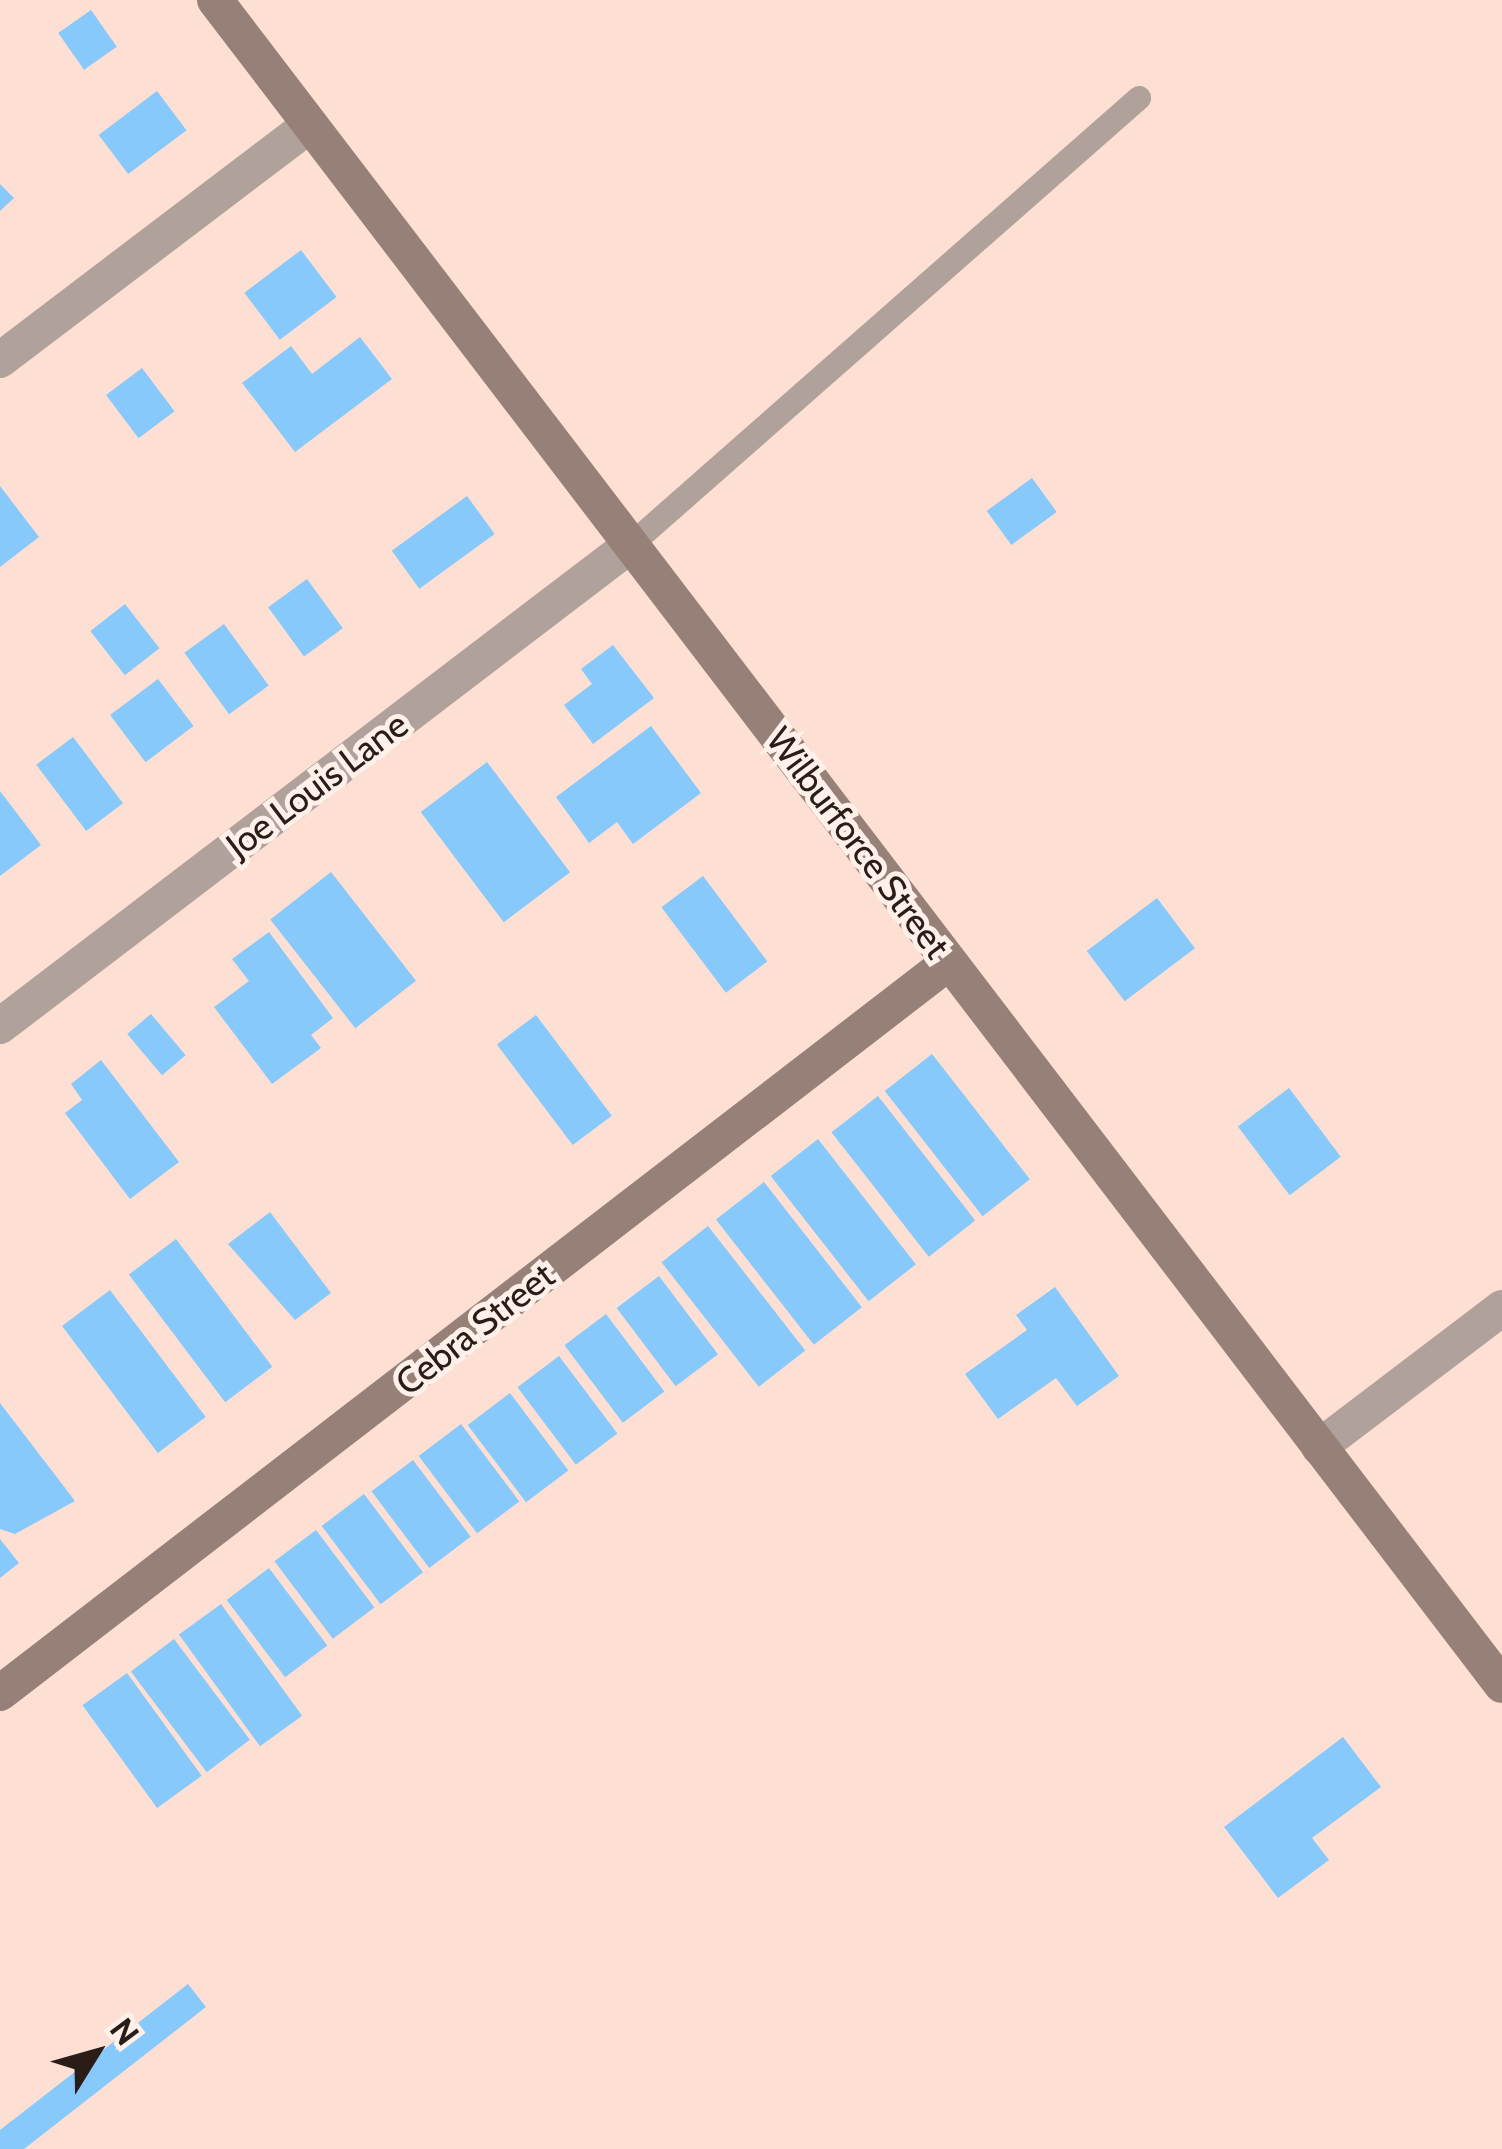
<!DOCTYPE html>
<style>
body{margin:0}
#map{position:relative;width:1502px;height:2149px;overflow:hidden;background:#fddfd3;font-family:Cabin,sans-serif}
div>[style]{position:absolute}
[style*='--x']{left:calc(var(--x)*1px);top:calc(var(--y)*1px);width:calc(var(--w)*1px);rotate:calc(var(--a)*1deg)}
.building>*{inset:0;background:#88c9fc;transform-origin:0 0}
.lane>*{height:24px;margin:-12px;padding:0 12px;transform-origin:12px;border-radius:12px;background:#b1a19b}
.street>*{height:36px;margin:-18px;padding:0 18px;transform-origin:18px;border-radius:18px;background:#b1a19b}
.secondary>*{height:36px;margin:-18px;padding:0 18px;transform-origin:18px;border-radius:18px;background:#978077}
span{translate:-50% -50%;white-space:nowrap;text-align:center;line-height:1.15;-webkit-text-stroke:10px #fff0ea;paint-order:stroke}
.street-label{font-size:36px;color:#2a1d17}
.north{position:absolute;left:36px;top:1993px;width:120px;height:120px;-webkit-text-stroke:9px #fff0ea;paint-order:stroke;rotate:53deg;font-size:33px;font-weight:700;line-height:48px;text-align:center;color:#2a1d17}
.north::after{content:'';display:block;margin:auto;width:42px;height:54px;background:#2a1d17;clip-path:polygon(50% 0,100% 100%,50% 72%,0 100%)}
</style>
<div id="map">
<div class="building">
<i style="left:91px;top:10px;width:45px;height:40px;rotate:55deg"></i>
<i style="left:157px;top:91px;width:49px;height:73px;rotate:53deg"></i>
<i style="clip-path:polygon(0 184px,14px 198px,0 211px)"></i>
<i style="left:301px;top:250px;width:59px;height:71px;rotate:53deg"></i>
<i style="clip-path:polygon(360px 337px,392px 379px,295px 452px,242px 383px,291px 346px,312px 374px)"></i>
<i style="left:142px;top:368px;width:54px;height:45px;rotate:53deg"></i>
<i style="left:1032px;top:478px;width:42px;height:56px;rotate:54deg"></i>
<i style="clip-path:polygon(0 486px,39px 537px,0 567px)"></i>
<i style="left:467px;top:496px;width:47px;height:93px;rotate:54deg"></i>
<i style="left:307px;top:579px;width:61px;height:48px;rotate:54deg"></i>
<i style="left:125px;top:604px;width:56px;height:44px;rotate:52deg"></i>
<i style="left:224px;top:624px;width:76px;height:49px;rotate:54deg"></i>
<i style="clip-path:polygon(613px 645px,654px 698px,593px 744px,564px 705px,592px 684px,581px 669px)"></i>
<i style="left:158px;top:679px;width:59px;height:60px;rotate:53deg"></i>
<i style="clip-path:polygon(651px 726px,701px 793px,633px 844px,617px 822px,589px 843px,556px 797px)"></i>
<i style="left:73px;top:737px;width:83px;height:46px;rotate:53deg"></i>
<i style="left:487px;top:762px;width:138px;height:83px;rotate:53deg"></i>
<i style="clip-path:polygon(0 791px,41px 845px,0 876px)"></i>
<i style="left:331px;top:872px;width:138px;height:77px;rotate:52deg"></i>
<i style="left:703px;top:876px;width:107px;height:52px;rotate:53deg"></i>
<i style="left:1157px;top:898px;width:63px;height:88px;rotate:53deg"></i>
<i style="clip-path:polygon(269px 932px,333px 1018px,311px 1035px,321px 1048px,272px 1084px,214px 1007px,249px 981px,232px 959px)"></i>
<i style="left:151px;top:1014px;width:54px;height:31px;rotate:50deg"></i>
<i style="left:536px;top:1015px;width:126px;height:49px;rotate:53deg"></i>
<i style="left:932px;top:1054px;width:159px;height:60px;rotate:52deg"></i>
<i style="clip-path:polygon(101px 1060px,179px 1162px,130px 1199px,65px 1113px,82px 1100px,71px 1084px)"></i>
<i style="left:1289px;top:1088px;width:86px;height:64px;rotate:53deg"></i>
<i style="left:878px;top:1096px;width:158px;height:59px;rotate:52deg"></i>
<i style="left:818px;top:1139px;width:159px;height:60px;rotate:52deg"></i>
<i style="left:764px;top:1182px;width:159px;height:61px;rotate:52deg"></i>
<i style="clip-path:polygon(270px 1212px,331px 1293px,295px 1320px,228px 1244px)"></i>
<i style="left:708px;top:1226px;width:158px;height:59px;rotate:52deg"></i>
<i style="left:176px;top:1239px;width:160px;height:59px;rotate:53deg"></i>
<i style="left:659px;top:1276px;width:98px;height:53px;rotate:53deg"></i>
<i style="clip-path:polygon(1055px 1287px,1119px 1376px,1077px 1406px,1056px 1378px,998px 1419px,965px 1374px,1027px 1330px,1016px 1315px)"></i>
<i style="left:110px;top:1290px;width:159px;height:60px;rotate:53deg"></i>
<i style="left:606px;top:1314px;width:97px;height:52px;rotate:53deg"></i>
<i style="left:559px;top:1356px;width:97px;height:52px;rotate:53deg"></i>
<i style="left:510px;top:1393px;width:97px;height:53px;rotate:53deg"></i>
<i style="clip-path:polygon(0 1403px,75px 1501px,15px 1534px,0 1529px)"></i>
<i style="left:461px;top:1424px;width:97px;height:53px;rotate:53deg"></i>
<i style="left:413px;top:1460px;width:96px;height:52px;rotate:53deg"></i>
<i style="left:364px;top:1494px;width:98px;height:53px;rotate:53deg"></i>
<i style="left:316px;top:1530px;width:97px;height:52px;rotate:53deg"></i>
<i style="clip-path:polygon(0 1539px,19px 1563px,0 1578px)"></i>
<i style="left:269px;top:1568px;width:97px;height:53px;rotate:53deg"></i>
<i style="left:221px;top:1604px;width:138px;height:52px;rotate:54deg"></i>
<i style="left:174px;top:1639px;width:126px;height:54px;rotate:53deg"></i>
<i style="left:127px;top:1673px;width:127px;height:55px;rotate:54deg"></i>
<i style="clip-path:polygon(1343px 1737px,1381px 1787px,1312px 1838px,1329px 1860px,1278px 1898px,1224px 1827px)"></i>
<i style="clip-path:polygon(188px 1984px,206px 2007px,24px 2149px,0 2149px,0 2130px)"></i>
</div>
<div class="lane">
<i style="--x:633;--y:543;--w:674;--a:-41.33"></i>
</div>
<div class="street">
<i style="--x:0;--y:360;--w:389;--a:-37.2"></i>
<i style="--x:0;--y:1026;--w:796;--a:-37.34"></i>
<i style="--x:1319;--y:1447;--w:230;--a:-37.2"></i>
</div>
<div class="secondary">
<i style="--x:215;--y:0;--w:2120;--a:52.63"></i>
<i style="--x:0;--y:1693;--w:1196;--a:-37.6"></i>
</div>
<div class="street-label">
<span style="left:317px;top:785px;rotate:-37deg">Joe Louis Lane</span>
<span style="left:858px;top:843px;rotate:53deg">Wilburforce Street</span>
<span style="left:475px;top:1329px;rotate:-38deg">Cebra Street</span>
</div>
<div class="north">N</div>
</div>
